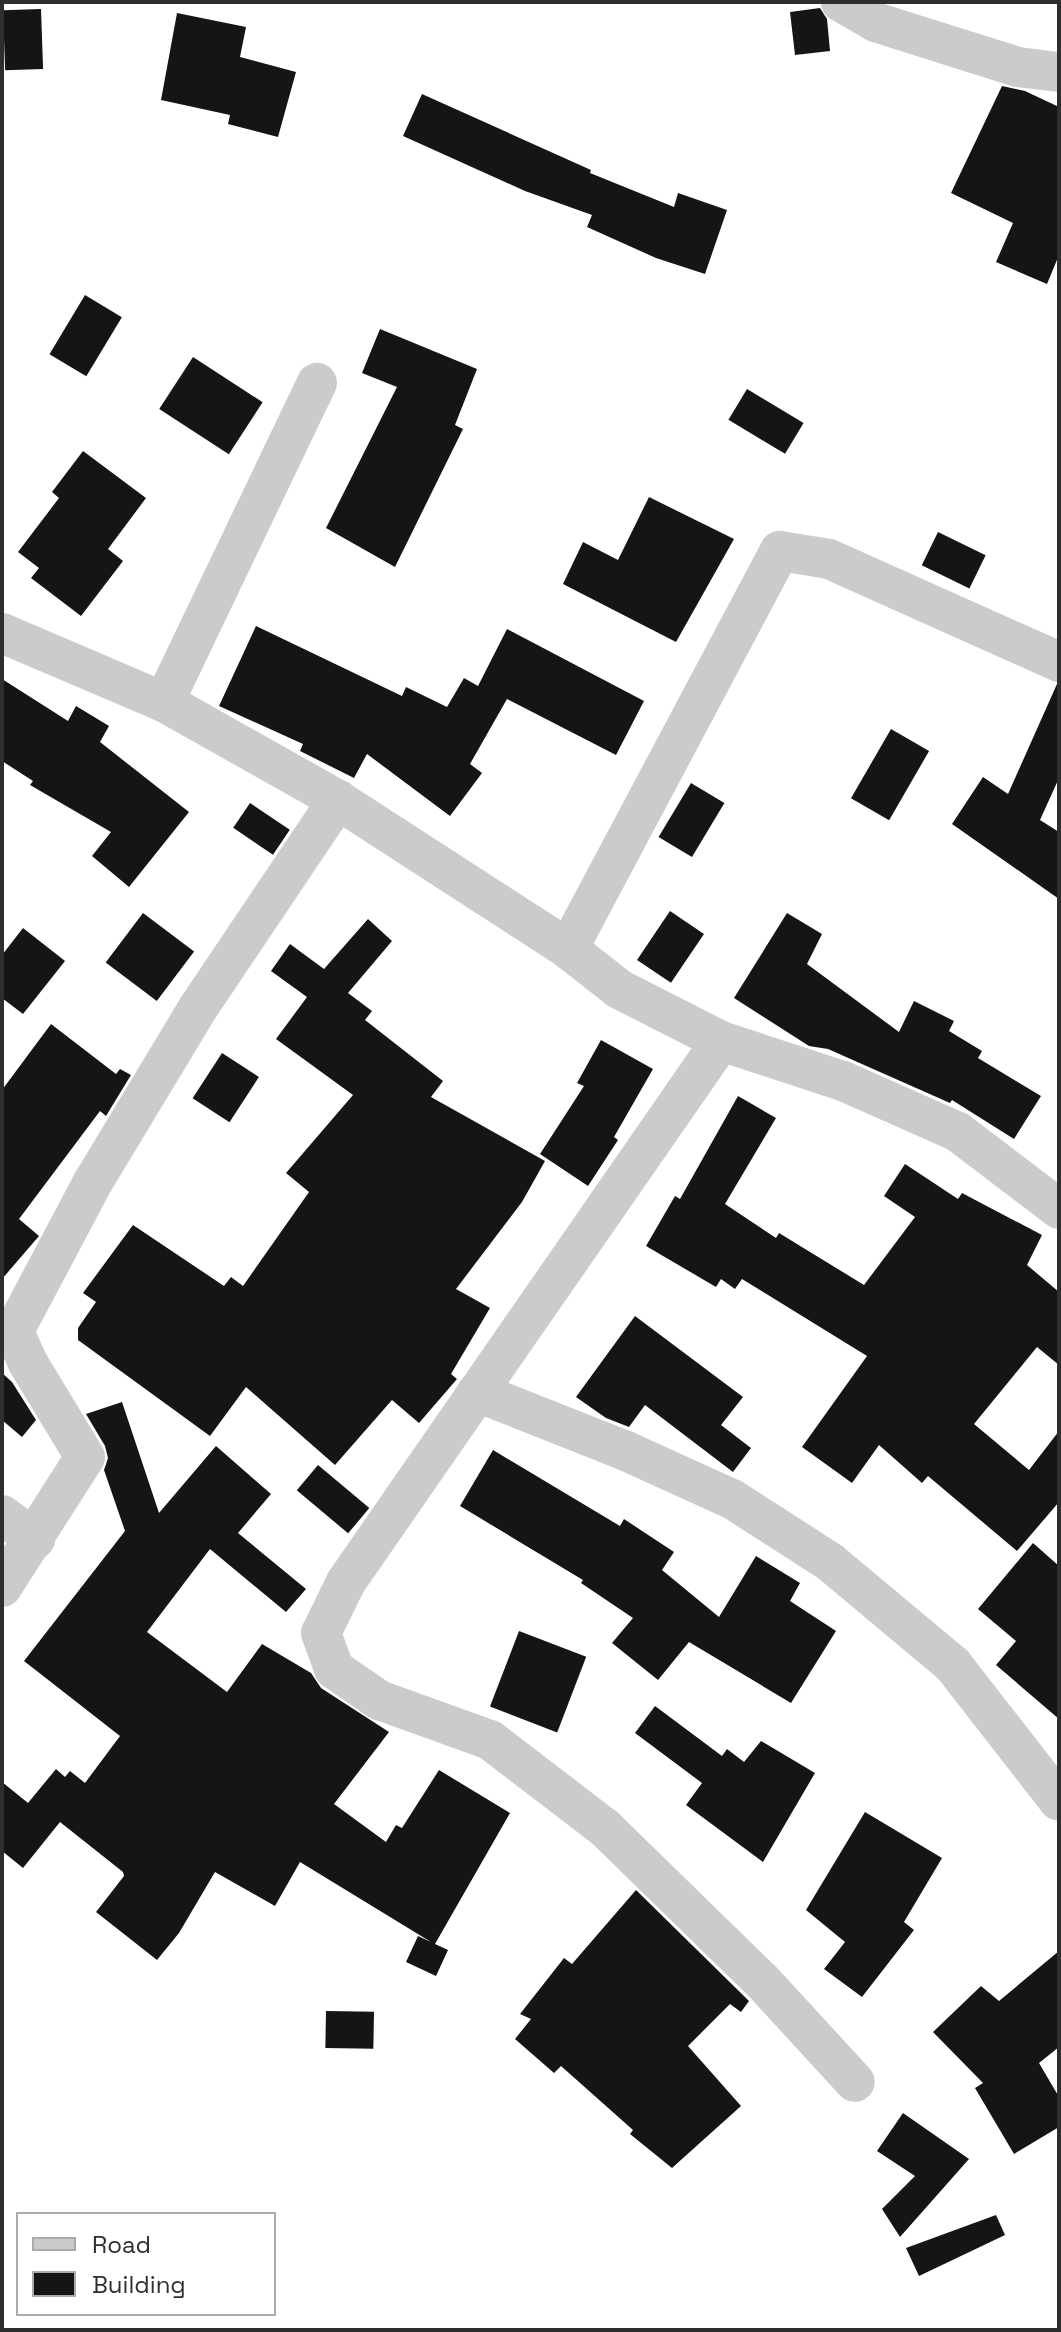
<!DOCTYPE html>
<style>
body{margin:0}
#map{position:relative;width:1061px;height:2332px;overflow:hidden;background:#fff;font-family:"Space Grotesk",sans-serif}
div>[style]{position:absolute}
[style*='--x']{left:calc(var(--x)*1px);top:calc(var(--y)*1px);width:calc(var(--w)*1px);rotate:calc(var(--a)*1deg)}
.building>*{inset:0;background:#151515;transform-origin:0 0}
.minor>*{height:40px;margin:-20px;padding:0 20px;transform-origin:20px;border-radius:20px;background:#cbcbcb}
span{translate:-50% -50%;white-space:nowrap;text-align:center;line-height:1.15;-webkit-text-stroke:8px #fff;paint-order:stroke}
.frame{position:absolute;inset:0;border:4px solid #2e2e2e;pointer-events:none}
.legend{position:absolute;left:16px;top:2212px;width:260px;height:104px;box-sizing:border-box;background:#fff;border:2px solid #ababab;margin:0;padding:10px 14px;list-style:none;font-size:24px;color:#2e2e2e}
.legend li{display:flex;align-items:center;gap:16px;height:40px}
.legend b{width:40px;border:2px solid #ababab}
</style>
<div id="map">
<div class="building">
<i style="clip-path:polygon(820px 8px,827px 19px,830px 51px,795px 55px,790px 12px)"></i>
<i style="left:41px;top:9px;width:60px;height:38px;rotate:88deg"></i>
<i style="clip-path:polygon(177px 13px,246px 27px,240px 57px,296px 72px,278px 137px,228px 124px,230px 115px,161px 100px)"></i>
<i style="clip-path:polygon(1002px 86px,1025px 91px,1059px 107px,1059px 255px,1047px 284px,996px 262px,1013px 223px,951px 193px)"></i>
<i style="clip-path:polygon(422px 94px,591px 170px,590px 173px,674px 207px,678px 193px,727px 210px,705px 274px,656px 258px,587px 227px,592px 215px,525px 191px,403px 136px)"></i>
<i style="left:85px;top:295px;width:43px;height:69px;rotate:31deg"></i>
<i style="clip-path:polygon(380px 329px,477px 369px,455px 425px,463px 429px,395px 567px,326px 528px,397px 387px,362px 373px)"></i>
<i style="left:193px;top:357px;width:83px;height:62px;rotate:33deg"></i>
<i style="left:747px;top:389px;width:66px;height:36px;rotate:31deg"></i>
<i style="clip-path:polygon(83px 451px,146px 498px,108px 549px,123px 561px,81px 616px,31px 578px,39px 568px,18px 552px,59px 498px,52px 492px)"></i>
<i style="clip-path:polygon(649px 497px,734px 539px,676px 642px,563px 584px,583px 542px,618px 560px)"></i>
<i style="left:938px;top:532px;width:53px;height:37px;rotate:26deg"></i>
<i style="clip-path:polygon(256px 626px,402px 696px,406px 687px,447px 707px,464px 678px,478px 686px,507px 629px,644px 701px,616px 755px,507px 699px,470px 764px,482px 773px,450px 816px,367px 754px,354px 778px,300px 751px,303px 744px,219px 706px)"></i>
<i style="clip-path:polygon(2px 679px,68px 721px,76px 706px,109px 726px,100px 742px,189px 812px,129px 887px,92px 856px,111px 832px,30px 785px,33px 781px,2px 761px)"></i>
<i style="clip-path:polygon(1057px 684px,1059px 778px,1040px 820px,1059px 832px,1059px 899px,952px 824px,983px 777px,1008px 794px)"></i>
<i style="left:891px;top:729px;width:44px;height:80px;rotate:30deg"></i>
<i style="left:691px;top:783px;width:39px;height:63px;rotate:31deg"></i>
<i style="left:250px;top:803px;width:48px;height:30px;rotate:34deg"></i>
<i style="left:670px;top:911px;width:41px;height:59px;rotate:34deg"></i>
<i style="left:143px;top:913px;width:64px;height:62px;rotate:37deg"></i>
<i style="clip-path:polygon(787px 913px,822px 934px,807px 964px,899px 1032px,914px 1001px,954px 1021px,949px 1031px,982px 1051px,978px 1058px,1041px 1096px,1014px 1139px,952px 1100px,950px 1103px,828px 1049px,809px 1046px,734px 998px)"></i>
<i style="clip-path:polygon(368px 919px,392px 941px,348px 993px,372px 1011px,365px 1020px,443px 1081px,431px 1097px,545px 1161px,522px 1202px,456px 1289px,490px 1308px,451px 1374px,457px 1379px,419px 1423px,392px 1400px,335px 1465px,246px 1387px,210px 1436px,78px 1340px,78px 1328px,96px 1302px,83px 1293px,133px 1225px,224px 1286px,231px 1277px,243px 1286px,309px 1192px,286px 1173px,353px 1095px,276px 1039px,307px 997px,271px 971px,290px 944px,324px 969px)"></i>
<i style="clip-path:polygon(23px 928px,65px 961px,23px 1014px,2px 998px,2px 955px)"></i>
<i style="clip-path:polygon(51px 1024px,116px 1074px,120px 1069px,131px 1075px,106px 1116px,100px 1111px,19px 1219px,39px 1236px,2px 1279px,2px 1090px)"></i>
<i style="clip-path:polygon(601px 1040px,653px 1069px,614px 1137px,618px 1140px,588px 1186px,540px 1154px,584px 1086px,577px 1083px)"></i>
<i style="left:222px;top:1053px;width:44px;height:54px;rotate:33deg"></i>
<i style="clip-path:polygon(738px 1096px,776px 1118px,725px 1204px,776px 1238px,779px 1233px,864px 1285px,915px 1217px,884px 1196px,905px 1164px,958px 1199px,962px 1193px,1042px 1235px,1027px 1265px,1059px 1292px,1059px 1365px,1037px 1347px,974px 1424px,1029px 1470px,1059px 1431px,1059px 1502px,1017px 1551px,928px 1476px,922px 1483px,879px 1445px,852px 1483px,802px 1447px,867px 1356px,742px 1279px,735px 1289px,721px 1279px,716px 1287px,646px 1246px,675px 1196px,680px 1199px)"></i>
<i style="clip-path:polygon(635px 1316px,743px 1397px,721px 1425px,751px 1448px,733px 1472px,645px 1405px,629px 1427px,606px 1418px,576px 1397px)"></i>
<i style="clip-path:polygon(2px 1373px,12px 1382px,36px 1420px,22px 1437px,2px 1420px)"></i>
<i style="clip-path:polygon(122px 1402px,159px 1513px,216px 1446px,271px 1494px,238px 1533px,306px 1589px,286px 1612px,210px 1549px,147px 1632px,227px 1692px,262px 1644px,311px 1673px,321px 1688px,389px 1732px,334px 1804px,386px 1842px,396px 1825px,402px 1828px,439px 1770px,510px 1813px,435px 1944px,448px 1950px,436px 1976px,406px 1962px,418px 1936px,431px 1942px,300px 1862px,275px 1906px,215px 1872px,179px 1933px,157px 1960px,96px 1912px,124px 1876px,123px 1872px,60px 1822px,23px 1868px,2px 1851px,2px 1782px,28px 1803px,56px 1769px,65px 1777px,70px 1771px,85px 1783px,120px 1736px,24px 1661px,125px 1531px,104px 1470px,108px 1458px,105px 1446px,86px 1414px)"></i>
<i style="clip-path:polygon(493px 1450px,620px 1526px,624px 1519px,674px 1552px,662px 1570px,719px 1617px,756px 1556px,800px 1583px,790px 1601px,836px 1631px,791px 1703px,689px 1642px,658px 1680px,612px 1643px,633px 1618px,581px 1583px,583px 1580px,460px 1506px)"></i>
<i style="left:318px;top:1465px;width:67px;height:33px;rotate:40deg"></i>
<i style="clip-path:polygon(1033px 1543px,1059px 1566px,1059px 1719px,996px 1665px,1016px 1641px,978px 1609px)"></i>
<i style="left:519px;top:1631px;width:72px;height:81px;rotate:21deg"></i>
<i style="clip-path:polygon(655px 1706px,722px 1756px,727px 1749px,744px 1762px,761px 1741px,815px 1773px,763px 1862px,686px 1805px,702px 1783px,635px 1733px)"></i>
<i style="clip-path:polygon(865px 1812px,942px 1858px,904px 1922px,914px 1930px,862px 1997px,824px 1969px,845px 1942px,806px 1910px)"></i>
<i style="clip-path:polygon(636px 1890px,749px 2001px,741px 2012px,730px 2004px,688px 2046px,741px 2106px,672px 2168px,630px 2134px,633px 2130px,561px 2066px,554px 2073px,515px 2039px,531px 2019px,520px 2014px,564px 1958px,572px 1964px)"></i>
<i style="clip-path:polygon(1059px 1951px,1059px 2047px,1039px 2063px,1059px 2097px,1059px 2127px,1014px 2154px,975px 2088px,983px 2083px,933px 2032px,981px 1986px,999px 2001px)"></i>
<i style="left:326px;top:2011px;width:48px;height:37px;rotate:1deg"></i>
<i style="clip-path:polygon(903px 2113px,969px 2159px,900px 2237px,882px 2209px,915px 2176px,877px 2151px)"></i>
<i style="clip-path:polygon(996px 2215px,1005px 2235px,919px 2276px,906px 2248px)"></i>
</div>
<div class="minor">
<i style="--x:841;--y:2;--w:39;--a:30"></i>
<i style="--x:875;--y:22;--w:150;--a:17.5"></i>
<i style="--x:1018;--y:67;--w:41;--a:7"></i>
<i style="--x:2;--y:633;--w:176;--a:23.1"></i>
<i style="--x:164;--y:702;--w:200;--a:29.4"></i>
<i style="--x:338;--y:800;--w:274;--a:32.9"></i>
<i style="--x:568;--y:949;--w:65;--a:38.1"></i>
<i style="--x:619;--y:989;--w:114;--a:27"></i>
<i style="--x:721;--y:1041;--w:128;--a:18.2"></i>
<i style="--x:843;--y:1081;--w:126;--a:23.9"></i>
<i style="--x:958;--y:1132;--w:127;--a:37.3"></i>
<i style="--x:164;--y:702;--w:354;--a:-64.4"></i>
<i style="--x:568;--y:949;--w:451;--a:-62"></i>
<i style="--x:780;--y:551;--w:50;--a:9.3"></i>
<i style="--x:829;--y:559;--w:252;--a:24.1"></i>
<i style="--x:721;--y:1041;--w:658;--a:124.73"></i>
<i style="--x:346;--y:1582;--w:57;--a:116.1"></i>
<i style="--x:321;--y:1633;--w:38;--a:70"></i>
<i style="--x:334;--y:1669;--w:55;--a:34.6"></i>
<i style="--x:379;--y:1700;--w:118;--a:19.8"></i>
<i style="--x:490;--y:1740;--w:145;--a:37.4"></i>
<i style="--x:605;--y:1828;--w:219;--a:44.3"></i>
<i style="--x:762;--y:1981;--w:137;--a:47.4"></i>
<i style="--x:477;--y:1392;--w:160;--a:21.6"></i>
<i style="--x:626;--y:1451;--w:116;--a:24.4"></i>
<i style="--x:732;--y:1499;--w:117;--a:32.7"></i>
<i style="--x:830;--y:1562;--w:160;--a:39.9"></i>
<i style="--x:953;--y:1665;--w:172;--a:52.1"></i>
<i style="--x:2;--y:1515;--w:41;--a:36"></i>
<i style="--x:2;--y:1587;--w:154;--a:-57.4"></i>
<i style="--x:85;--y:1457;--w:110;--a:-121.2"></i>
<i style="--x:28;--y:1363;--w:35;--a:-114"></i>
<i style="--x:14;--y:1331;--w:169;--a:-62.1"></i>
<i style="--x:93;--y:1182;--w:203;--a:-58.9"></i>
<i style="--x:198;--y:1008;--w:251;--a:-56.1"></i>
</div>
<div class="frame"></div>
<ul class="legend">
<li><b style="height:10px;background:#cbcbcb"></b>Road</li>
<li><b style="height:22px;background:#151515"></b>Building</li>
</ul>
</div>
